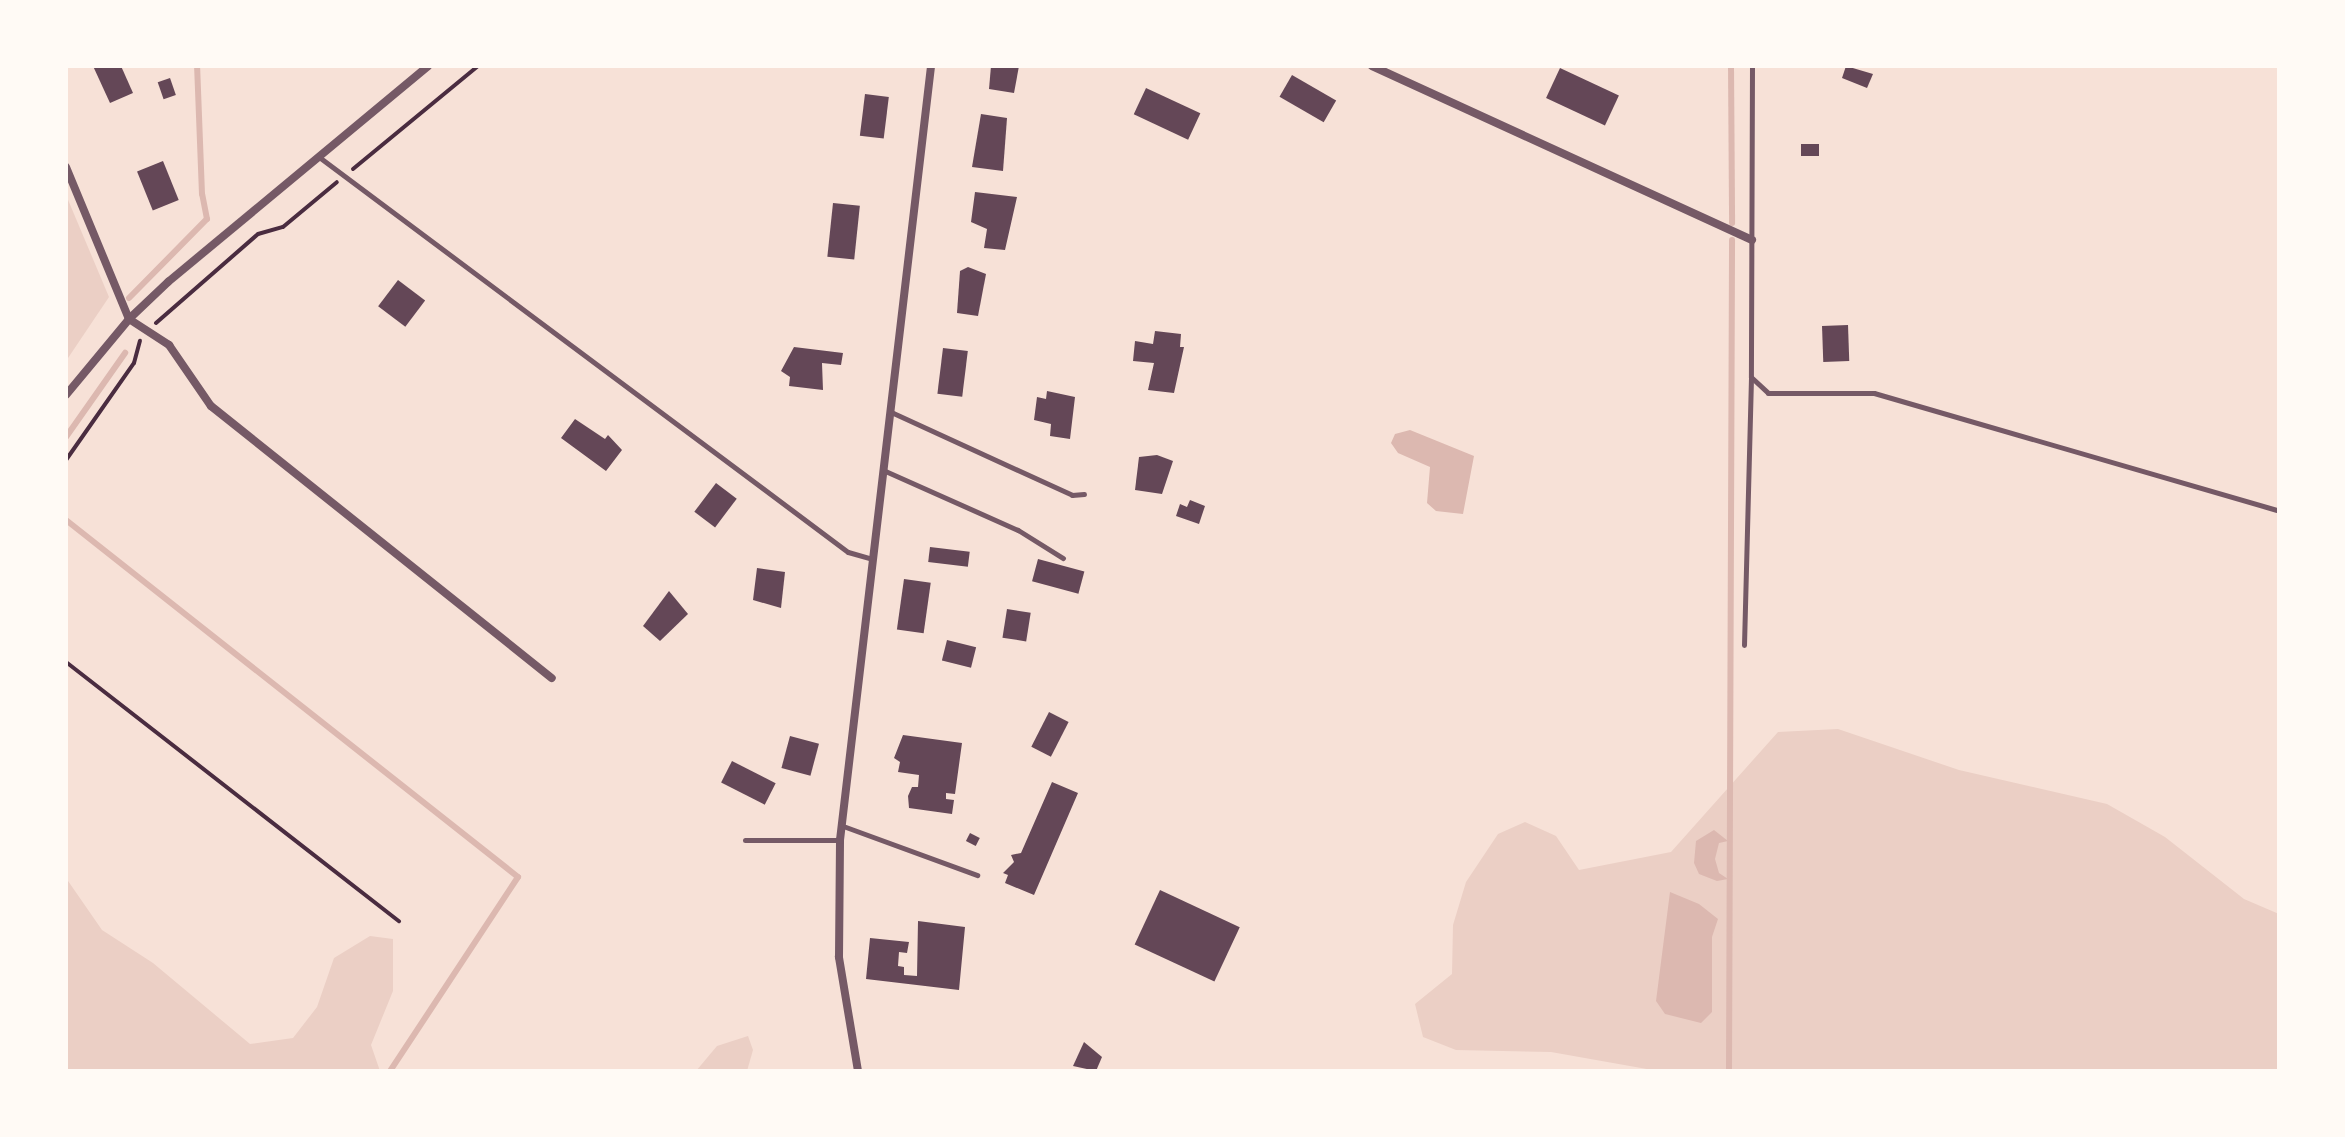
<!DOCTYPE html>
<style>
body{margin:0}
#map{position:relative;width:2345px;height:1137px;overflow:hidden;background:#f7e1d7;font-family:Lora,serif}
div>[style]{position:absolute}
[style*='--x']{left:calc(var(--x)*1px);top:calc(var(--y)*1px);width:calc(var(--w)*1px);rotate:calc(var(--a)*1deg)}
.green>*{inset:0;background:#ebcfc5}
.water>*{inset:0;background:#dcb8b0}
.stream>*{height:6px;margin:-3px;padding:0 3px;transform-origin:3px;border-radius:3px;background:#dcb8b0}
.building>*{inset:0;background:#644757;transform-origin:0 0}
.path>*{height:4px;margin:-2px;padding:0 2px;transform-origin:2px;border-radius:2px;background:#4a2c40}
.service>*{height:5px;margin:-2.5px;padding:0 2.5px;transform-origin:2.5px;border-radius:2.5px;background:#755966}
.minor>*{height:8px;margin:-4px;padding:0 4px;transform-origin:4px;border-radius:4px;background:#755966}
span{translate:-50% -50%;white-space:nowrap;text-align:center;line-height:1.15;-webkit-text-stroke:7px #fffaf5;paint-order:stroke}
.frame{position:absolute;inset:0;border:68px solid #fffaf5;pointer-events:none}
</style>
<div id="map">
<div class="green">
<i style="clip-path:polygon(66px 195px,109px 297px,66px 361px)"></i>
<i style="clip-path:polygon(1838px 729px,1959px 770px,2107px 804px,2165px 837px,2244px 899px,2279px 914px,2279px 1071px,1658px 1071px,1551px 1052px,1456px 1050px,1423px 1037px,1415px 1004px,1452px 974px,1453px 925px,1466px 882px,1498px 834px,1525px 822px,1556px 836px,1579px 870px,1671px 852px,1778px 732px)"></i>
<i style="clip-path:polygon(66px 878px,102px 930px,153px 963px,250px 1044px,293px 1038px,317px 1007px,334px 958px,370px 936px,393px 939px,393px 991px,371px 1045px,380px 1071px,66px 1071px)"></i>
<i style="clip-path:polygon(748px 1036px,753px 1050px,747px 1071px,696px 1071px,717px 1046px)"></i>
</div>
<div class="water">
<i style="clip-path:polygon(1410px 430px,1474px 456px,1463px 514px,1436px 511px,1427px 503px,1430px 467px,1398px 453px,1391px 443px,1395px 434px)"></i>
<i style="clip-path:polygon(1714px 830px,1728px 841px,1719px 843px,1715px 859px,1719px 873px,1728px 879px,1717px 881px,1699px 874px,1694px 863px,1696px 841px)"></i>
<i style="clip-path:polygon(1670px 892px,1699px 904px,1718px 919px,1712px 937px,1712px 1012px,1701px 1023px,1665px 1014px,1656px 1001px)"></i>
</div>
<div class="stream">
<i style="--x:1731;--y:66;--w:157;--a:89.6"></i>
<i style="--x:129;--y:298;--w:111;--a:-45.4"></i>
<i style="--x:207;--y:219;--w:25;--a:-101"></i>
<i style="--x:202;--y:194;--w:128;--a:-92.2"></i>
<i style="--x:66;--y:437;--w:103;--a:-54.9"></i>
<i style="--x:66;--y:520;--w:576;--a:38.3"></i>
<i style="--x:518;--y:877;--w:232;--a:123.4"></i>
<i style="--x:1729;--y:1071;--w:831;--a:-89.79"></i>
</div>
<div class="building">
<i style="clip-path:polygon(93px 66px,121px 66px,133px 93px,110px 103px)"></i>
<i style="clip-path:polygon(991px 66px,1019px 66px,1014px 93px,989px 89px)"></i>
<i style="clip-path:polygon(1846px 66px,1873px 74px,1867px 88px,1842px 78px)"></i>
<i style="left:1560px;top:68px;width:65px;height:33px;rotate:25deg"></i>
<i style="left:1292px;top:75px;width:51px;height:25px;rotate:30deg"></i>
<i style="left:170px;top:78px;width:18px;height:13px;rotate:71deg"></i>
<i style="left:1146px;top:88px;width:60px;height:29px;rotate:25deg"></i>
<i style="left:865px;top:94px;width:24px;height:42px;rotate:7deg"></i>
<i style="clip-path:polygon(981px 114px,1007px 118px,1003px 171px,972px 167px)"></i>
<i style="left:1801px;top:144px;width:18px;height:12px"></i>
<i style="left:163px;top:161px;width:42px;height:28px;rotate:68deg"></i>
<i style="clip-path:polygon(975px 192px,1017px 197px,1005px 250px,984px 248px,987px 229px,971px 222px)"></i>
<i style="left:833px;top:203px;width:27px;height:54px;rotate:6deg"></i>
<i style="clip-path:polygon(968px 267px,986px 274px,978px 316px,957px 313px,960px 271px)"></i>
<i style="left:398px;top:280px;width:34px;height:33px;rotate:37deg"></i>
<i style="left:1848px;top:325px;width:36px;height:26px;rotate:88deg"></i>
<i style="clip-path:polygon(1155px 331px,1181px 334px,1180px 347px,1184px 347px,1174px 393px,1148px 390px,1154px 363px,1133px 361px,1135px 341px,1153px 344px)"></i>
<i style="clip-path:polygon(794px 347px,843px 353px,841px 365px,822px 363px,823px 390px,789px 386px,790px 377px,781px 371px)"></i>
<i style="left:943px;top:348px;width:25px;height:46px;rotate:7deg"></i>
<i style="clip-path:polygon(1047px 391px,1075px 397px,1070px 439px,1050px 436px,1051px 424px,1034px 420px,1037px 397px,1046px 399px)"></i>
<i style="clip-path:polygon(575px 419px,605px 439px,608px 435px,622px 450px,606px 471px,561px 438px)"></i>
<i style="clip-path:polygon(1157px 455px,1173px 461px,1162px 494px,1135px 490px,1139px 457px)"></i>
<i style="left:716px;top:483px;width:26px;height:36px;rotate:37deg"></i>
<i style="clip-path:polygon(1190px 500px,1205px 506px,1199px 524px,1176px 516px,1180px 504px,1187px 507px)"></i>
<i style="left:930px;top:547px;width:40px;height:15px;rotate:7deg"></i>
<i style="left:1038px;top:559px;width:48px;height:23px;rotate:15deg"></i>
<i style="clip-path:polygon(757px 568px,785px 572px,781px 608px,753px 600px)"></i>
<i style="left:904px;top:579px;width:27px;height:51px;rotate:8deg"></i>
<i style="clip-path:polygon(669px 591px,688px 614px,660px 641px,643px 626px)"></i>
<i style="left:1007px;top:609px;width:24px;height:29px;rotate:9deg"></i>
<i style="left:947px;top:640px;width:30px;height:21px;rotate:14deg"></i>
<i style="left:1049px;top:712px;width:22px;height:39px;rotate:27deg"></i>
<i style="clip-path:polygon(903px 735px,962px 743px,955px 794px,946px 793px,946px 799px,954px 800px,952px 814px,909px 808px,908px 796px,912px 787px,918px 787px,919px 775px,898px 772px,900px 762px,894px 758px)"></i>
<i style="left:790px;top:736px;width:30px;height:33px;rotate:15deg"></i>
<i style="left:732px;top:761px;width:49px;height:24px;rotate:27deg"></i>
<i style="clip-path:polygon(1052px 782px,1078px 793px,1034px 895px,1005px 883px,1008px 875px,1003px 873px,1014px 862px,1011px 855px,1021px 853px)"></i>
<i style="left:970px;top:833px;width:11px;height:9px;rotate:27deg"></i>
<i style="left:1160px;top:890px;width:88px;height:60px;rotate:25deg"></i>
<i style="clip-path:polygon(918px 921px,965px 927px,959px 990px,866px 979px,870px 938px,909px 942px,907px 953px,899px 952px,898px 966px,904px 967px,904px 975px,917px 976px)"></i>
<i style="clip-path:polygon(1084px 1042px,1102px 1057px,1096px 1071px,1073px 1066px)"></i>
</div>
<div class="path">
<i style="--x:353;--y:169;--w:162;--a:-39.5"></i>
<i style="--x:156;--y:323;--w:135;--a:-41.1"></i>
<i style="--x:258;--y:234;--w:26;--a:-16"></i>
<i style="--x:283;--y:227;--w:70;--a:-39.8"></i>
<i style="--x:66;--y:460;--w:118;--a:-55"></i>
<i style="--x:134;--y:363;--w:23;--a:-75"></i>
<i style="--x:66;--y:662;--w:422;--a:37.9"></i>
</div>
<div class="service">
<i style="--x:1752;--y:66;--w:311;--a:90.2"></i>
<i style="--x:1751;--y:377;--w:23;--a:43"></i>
<i style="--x:1768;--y:393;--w:106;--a:0"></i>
<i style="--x:1874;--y:393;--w:422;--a:16.2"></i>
<i style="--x:319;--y:157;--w:660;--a:36.75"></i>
<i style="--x:848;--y:552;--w:26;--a:16"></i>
<i style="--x:891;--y:412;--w:199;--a:24.6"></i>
<i style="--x:1072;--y:495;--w:12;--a:-5"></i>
<i style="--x:883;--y:470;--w:148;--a:24"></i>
<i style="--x:1018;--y:530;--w:53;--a:31.9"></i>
<i style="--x:1744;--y:645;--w:267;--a:-88.5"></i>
<i style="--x:843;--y:826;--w:143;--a:20.1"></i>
<i style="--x:745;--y:840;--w:95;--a:0"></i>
</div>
<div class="minor">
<i style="--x:1372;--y:66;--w:418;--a:24.6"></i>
<i style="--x:66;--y:167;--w:165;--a:67.5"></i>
<i style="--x:129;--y:319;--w:48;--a:33"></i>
<i style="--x:169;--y:345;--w:74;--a:55.5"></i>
<i style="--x:211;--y:406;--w:436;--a:38.6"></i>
<i style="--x:66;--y:395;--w:99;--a:-50.3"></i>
<i style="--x:129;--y:319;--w:54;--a:-43.5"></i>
<i style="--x:168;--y:282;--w:338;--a:-39.7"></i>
<i style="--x:858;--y:1071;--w:116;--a:-99.5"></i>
<i style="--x:839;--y:957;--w:117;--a:-89.5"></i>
<i style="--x:840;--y:840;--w:779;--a:-83.29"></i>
</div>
<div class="frame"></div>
</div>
